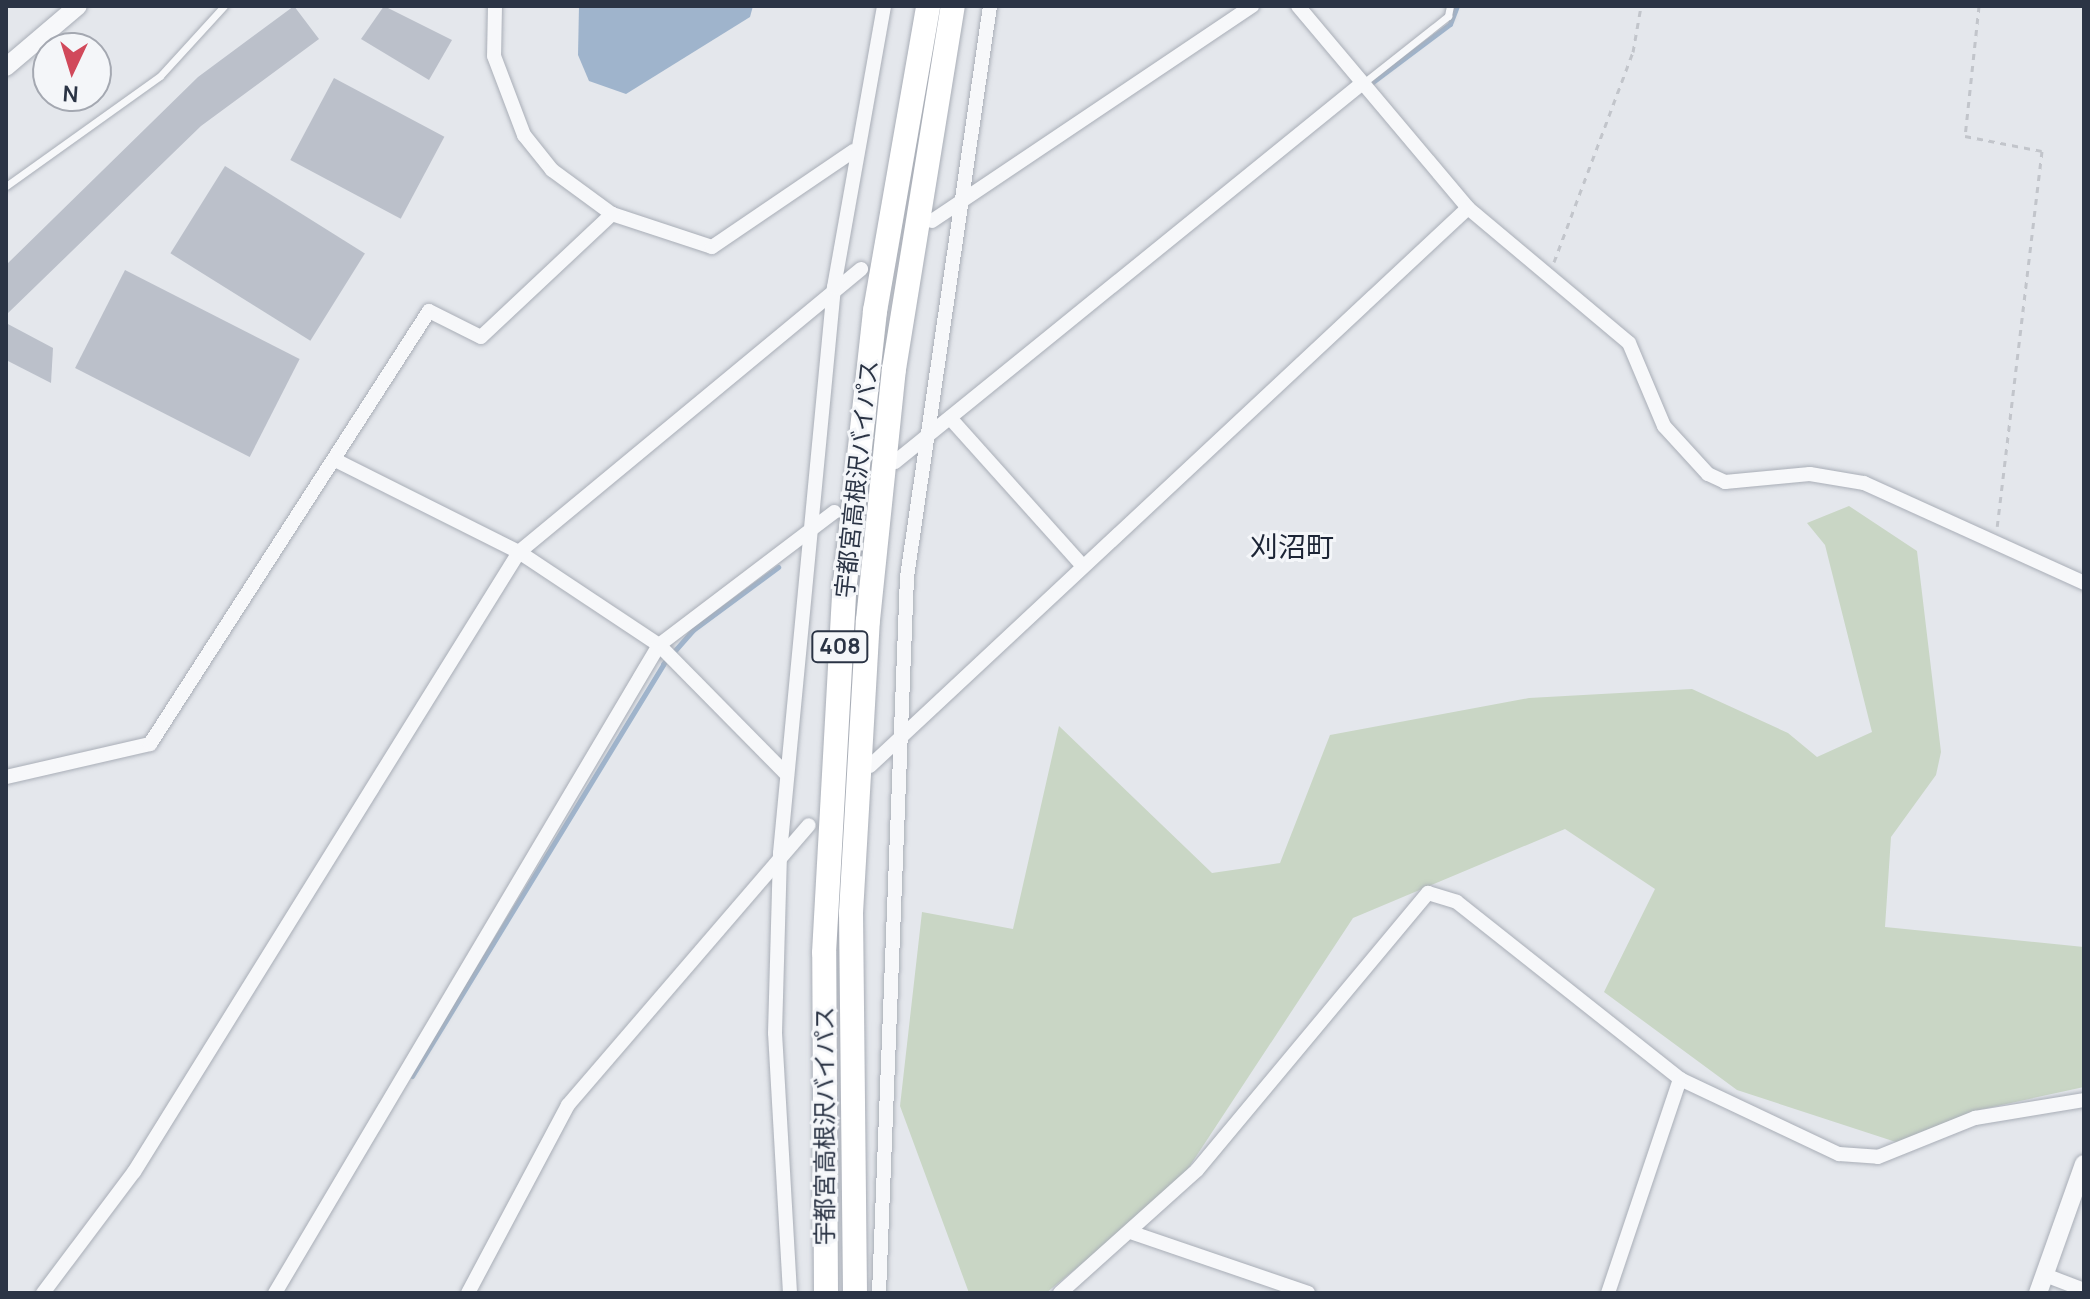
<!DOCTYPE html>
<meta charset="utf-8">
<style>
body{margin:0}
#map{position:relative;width:2090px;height:1299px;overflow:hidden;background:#e4e7ec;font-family:Manrope,"Noto Sans JP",sans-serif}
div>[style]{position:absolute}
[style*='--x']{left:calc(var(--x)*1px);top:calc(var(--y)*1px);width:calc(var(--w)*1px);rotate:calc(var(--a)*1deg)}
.green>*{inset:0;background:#c9d6c5}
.water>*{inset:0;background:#9fb4cc}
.stream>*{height:5px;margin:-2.5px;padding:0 2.5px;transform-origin:2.5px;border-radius:2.5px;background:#9fb4cc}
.building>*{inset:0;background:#bbc0ca;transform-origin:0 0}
.path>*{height:3px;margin-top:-1.5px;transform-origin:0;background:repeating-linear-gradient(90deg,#c2c5cb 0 6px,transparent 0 12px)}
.roads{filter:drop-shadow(0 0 2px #a9aeb7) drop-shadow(0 0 2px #a9aeb7)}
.service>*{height:7px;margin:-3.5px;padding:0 3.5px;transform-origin:3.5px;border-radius:3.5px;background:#f7f8fa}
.minor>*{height:14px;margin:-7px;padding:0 7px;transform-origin:7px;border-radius:7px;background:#f7f8fa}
.tertiary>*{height:18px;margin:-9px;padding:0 9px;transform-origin:9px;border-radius:9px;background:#f7f8fa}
.trunk>*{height:24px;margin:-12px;padding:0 12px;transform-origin:12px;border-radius:12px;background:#fff}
span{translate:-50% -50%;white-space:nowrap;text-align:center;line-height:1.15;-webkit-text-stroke:6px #f4f6f9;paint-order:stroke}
.shield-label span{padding:2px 6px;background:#f4f6f9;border:2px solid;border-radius:6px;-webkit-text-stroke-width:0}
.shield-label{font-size:22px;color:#2b3445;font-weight:700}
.street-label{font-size:24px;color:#2b3445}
.quarter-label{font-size:28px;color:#1d2536}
.frame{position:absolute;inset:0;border:8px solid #2b3445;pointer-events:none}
.north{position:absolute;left:32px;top:32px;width:80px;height:80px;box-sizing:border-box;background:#f4f6f9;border:2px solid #a4a8b1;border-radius:50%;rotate:184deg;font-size:22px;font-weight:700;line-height:32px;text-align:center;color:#2b3445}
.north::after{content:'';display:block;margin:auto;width:28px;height:36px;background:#d1495b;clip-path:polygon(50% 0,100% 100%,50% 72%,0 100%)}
</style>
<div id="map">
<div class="green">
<i style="clip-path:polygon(1849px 506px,1917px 551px,1941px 752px,1936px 775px,1891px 837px,1885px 927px,2084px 947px,2084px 1087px,1974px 1111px,1899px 1143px,1737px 1090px,1604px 992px,1655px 889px,1565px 829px,1353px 918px,1176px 1187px,1046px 1293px,969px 1293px,900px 1106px,922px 912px,1013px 929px,1059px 726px,1212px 873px,1280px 863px,1330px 735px,1529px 698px,1692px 689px,1788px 733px,1817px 757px,1872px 732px,1825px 545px,1807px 523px)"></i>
</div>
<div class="water">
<i style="clip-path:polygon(579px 6px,753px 6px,750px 17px,626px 94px,589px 81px,578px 55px)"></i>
</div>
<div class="stream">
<i style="--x:1370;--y:84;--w:100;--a:-36.9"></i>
<i style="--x:1450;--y:24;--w:19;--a:-69"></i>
<i style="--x:412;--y:1076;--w:482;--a:-58.6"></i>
<i style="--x:663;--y:664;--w:45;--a:-48.6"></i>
<i style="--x:693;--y:630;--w:106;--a:-36.5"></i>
</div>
<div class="building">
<i style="clip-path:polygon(294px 6px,319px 39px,201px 126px,6px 315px,6px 265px,198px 77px)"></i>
<i style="clip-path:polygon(384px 6px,452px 40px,429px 80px,361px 39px)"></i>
<i style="left:334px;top:78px;width:125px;height:93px;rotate:28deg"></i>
<i style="left:225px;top:166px;width:165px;height:103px;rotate:32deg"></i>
<i style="left:125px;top:270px;width:196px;height:110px;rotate:27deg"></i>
<i style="clip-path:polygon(6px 323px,53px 348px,51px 383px,6px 360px)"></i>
</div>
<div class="path">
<i style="--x:1979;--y:6;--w:131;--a:96.1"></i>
<i style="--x:1965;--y:136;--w:78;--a:11"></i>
<i style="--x:2042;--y:151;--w:378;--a:96.8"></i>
<i style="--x:1554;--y:262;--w:224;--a:-69.4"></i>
<i style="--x:1633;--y:52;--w:47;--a:-80.1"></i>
</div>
<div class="roads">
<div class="service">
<i style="--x:1362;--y:84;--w:110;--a:-38.3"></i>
<i style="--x:1448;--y:16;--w:10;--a:-79"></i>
<i style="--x:6;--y:186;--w:189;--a:-35.5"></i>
<i style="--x:160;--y:76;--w:95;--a:-47.6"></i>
</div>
<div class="minor">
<i style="--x:495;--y:6;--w:50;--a:91.1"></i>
<i style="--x:494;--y:56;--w:85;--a:69.2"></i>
<i style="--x:524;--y:135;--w:45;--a:51.3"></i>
<i style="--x:552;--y:170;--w:74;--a:36.3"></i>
<i style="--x:1298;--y:6;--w:264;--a:49.9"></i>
<i style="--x:1468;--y:208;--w:210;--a:40"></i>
<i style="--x:1629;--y:343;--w:90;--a:67.1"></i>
<i style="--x:1664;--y:426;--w:65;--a:47.5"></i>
<i style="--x:1708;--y:474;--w:19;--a:25"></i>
<i style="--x:1725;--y:482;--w:85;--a:-5.4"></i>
<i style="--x:1810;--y:474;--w:55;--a:9.5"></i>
<i style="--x:1864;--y:483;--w:242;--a:24.4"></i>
<i style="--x:932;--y:221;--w:386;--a:-33.9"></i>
<i style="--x:950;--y:418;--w:199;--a:48.1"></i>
<i style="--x:337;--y:461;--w:203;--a:26.6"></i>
<i style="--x:519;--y:552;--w:168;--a:33.6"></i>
<i style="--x:659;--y:645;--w:182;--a:45.4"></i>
<i style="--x:895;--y:462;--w:599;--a:-39.03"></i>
<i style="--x:870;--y:766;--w:818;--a:-43.02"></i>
<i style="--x:6;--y:777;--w:148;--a:-12.9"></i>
<i style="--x:150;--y:744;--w:515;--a:-57.2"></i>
<i style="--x:429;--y:311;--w:58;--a:26.6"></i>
<i style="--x:481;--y:337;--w:180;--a:-43.2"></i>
<i style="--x:612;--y:214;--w:105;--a:18.3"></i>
<i style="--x:712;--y:247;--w:171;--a:-34.2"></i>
<i style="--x:1133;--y:1233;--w:185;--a:18.9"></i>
<i style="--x:2045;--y:1275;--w:42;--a:21"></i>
<i style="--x:43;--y:1293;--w:151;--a:-53.1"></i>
<i style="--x:134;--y:1172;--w:730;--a:-58.16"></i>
<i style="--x:519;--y:552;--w:444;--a:-39.6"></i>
<i style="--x:275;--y:1293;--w:753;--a:-59.35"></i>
<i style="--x:659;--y:645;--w:220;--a:-37.2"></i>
<i style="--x:468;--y:1293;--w:213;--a:-62"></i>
<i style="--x:568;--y:1105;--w:369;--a:-49.3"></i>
<i style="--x:790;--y:1293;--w:260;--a:-93.3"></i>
<i style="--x:775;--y:1033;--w:180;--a:-88.4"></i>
<i style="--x:780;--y:853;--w:569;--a:-84.55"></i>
<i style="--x:834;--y:287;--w:285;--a:-79.9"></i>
<i style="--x:879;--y:1293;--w:717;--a:-87.76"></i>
<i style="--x:907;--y:577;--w:577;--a:-81.73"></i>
<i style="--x:1060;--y:1293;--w:184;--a:-41.9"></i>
<i style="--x:1197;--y:1170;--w:361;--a:-50.2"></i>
<i style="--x:1428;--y:893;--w:30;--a:17"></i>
<i style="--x:1457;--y:902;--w:285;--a:38.4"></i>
<i style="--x:1680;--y:1079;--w:176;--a:25.3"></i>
<i style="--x:1839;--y:1154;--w:39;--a:4"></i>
<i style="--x:1878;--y:1157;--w:105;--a:-21.9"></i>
<i style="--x:1975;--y:1118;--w:110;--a:-9.4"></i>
<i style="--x:1608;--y:1293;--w:226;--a:-71.4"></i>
</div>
<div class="tertiary">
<i style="--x:6;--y:67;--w:94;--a:-40.3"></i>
<i style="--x:2038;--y:1293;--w:137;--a:-70.4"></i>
</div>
<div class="trunk">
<i style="--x:826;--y:1293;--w:340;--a:-90.3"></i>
<i style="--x:824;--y:953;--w:371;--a:-86.8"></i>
<i style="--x:845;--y:583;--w:274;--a:-83.7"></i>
<i style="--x:875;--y:311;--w:310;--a:-80.1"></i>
<i style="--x:855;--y:1293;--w:380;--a:-90.6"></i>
<i style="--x:851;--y:913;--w:293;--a:-86.7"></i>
<i style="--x:868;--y:620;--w:252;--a:-84.1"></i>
<i style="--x:894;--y:369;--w:368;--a:-80.8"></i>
</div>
</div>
<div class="shield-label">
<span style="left:840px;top:647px">408</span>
</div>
<div class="street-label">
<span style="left:856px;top:479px;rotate:-84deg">宇都宮高根沢バイパス</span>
<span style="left:824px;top:1126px;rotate:-90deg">宇都宮高根沢バイパス</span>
</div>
<div class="quarter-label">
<span style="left:1292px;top:546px">刈沼町</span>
</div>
<div class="frame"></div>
<div class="north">N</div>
</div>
